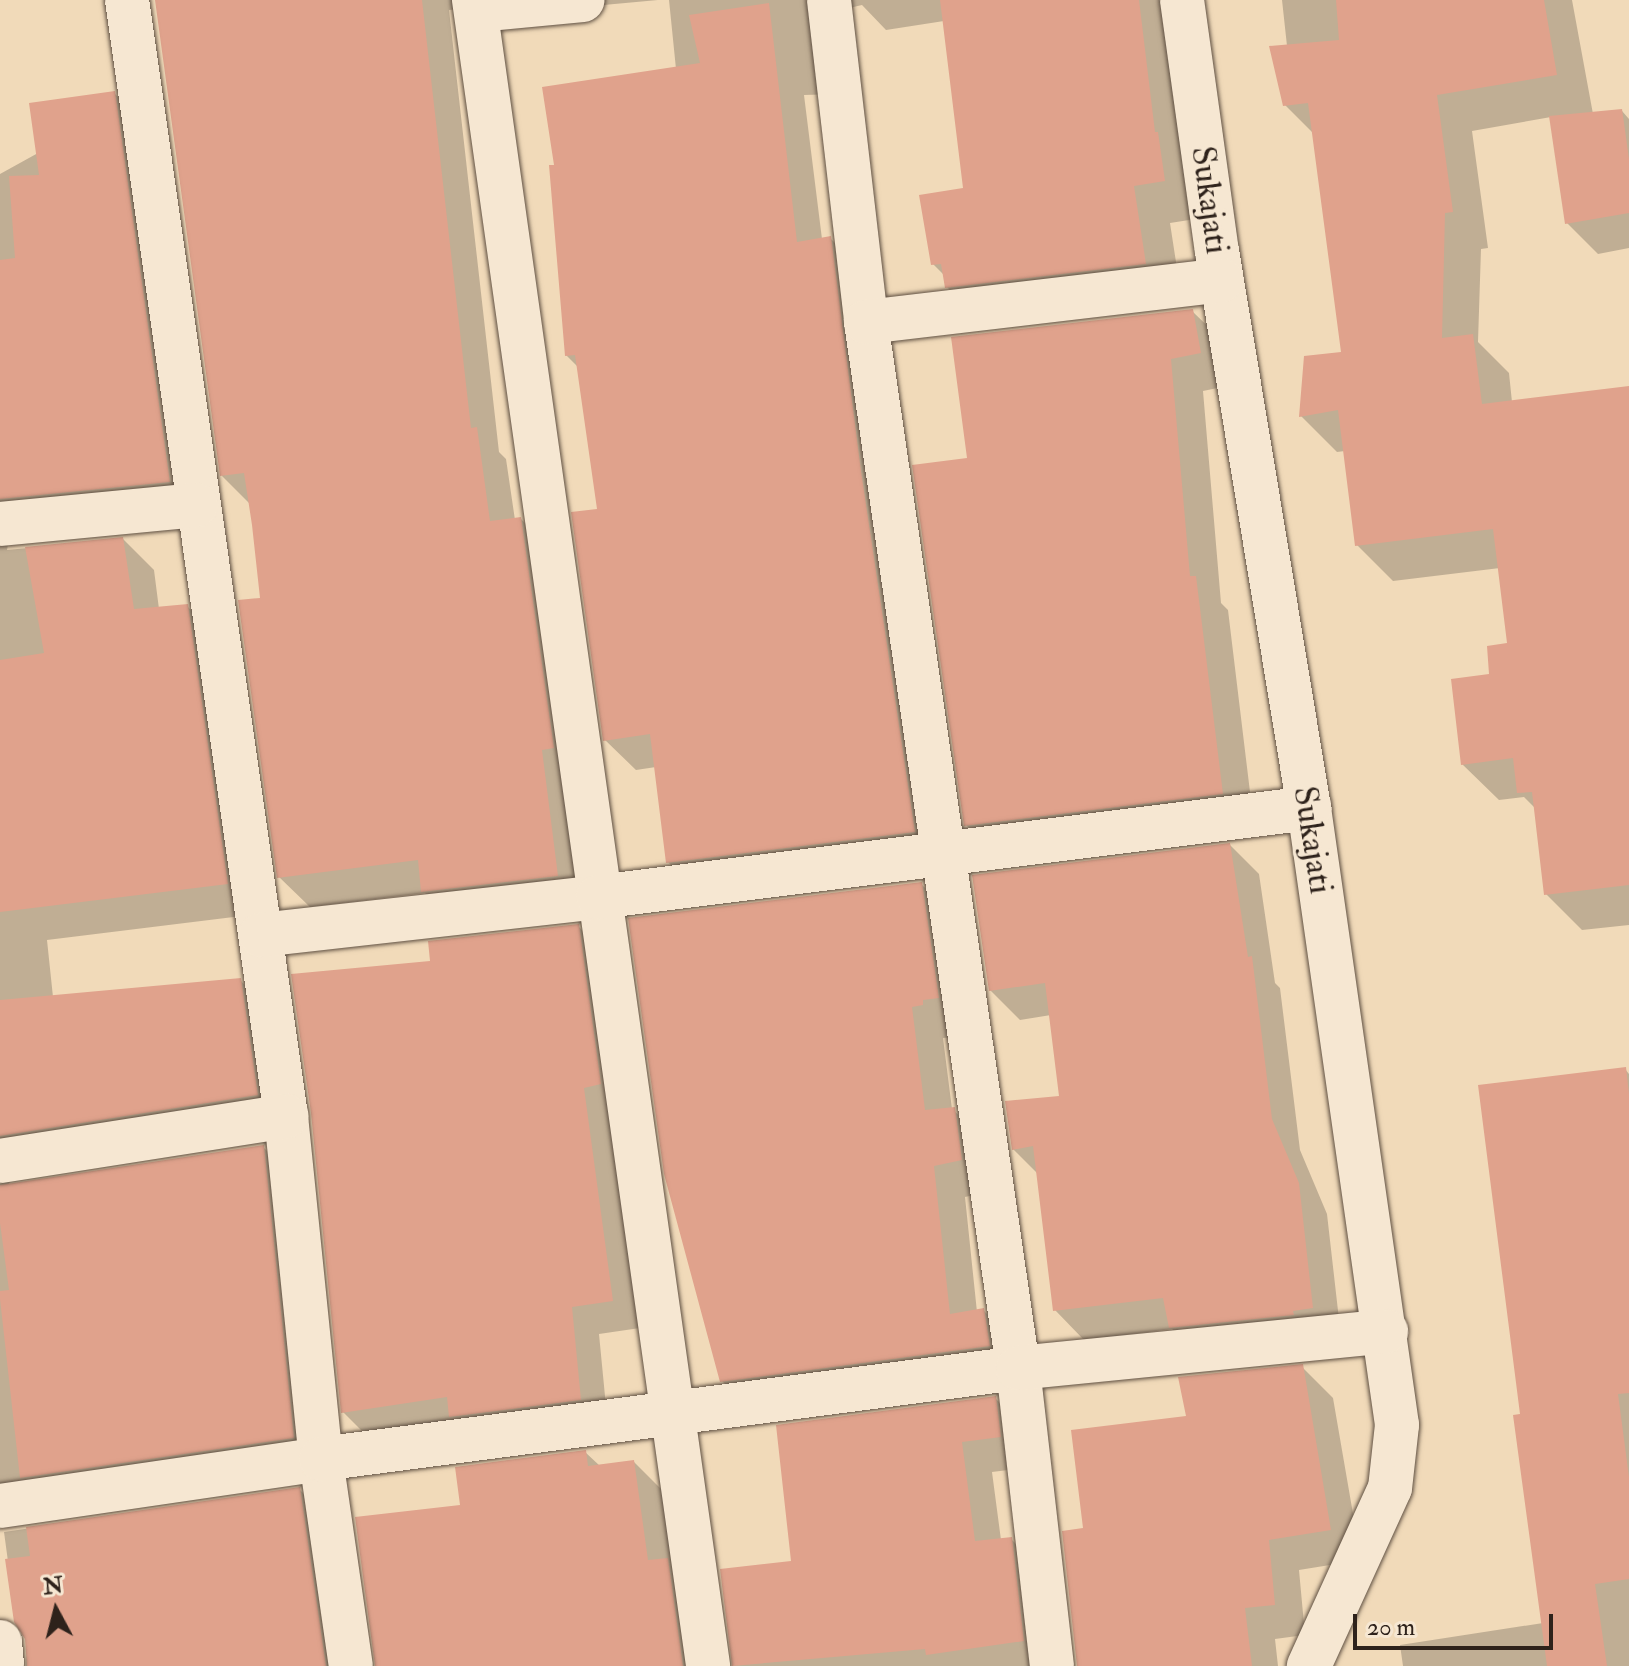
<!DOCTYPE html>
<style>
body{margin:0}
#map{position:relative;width:1629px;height:1666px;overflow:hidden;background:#f1dab9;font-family:"IM FELL Double Pica",serif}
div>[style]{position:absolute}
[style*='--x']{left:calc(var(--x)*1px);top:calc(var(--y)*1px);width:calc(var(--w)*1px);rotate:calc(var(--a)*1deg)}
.shadow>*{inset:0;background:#0003}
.building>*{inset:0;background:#e0a28c}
.roads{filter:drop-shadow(0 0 2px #5f5042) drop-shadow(0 0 2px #5f5042)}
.minor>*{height:44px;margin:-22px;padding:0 22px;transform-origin:22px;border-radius:22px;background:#f6e7d2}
span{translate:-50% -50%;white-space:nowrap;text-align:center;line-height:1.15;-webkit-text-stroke:6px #f6e7d2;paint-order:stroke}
.street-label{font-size:34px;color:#2e221b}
.north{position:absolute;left:16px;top:1570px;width:80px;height:80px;-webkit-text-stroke:6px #f6e7d2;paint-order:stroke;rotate:353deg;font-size:22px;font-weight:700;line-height:32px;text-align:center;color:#2e221b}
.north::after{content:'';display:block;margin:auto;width:28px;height:36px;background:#2e221b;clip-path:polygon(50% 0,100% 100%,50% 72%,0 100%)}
.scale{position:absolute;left:1353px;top:1614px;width:200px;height:36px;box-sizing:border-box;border:4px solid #2e221b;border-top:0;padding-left:10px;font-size:24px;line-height:28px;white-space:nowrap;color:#2e221b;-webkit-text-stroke:6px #f6e7d2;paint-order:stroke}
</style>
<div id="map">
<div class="shadow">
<i style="clip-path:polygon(156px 0,566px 0,449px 10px,499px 452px,506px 459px,515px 520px,521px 519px,551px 550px,588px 906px,454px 921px,425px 893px,310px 907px,279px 877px,262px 600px,251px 505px,222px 476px)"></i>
<i style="clip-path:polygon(574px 0,658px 0,582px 7px)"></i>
<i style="clip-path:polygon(669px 0,1161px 0,1202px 218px,1170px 223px,1182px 301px,984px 324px,947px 287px,945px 276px,933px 264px,965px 190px,944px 21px,886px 30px,862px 5px,845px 9px,840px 94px,804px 95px,822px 239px,830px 238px,860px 268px,944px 862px,698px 893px,668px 862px,656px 767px,636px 770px,605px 740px,599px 511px,579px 368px,566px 355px,556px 166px,676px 69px)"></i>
<i style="clip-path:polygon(1282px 0,1572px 0,1593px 114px,1622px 111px,1629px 119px,1629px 248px,1598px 254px,1567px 223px,1551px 117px,1472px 131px,1488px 248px,1481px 249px,1478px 342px,1509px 373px,1512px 402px,1629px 388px,1629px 925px,1582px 930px,1546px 894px,1536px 809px,1524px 797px,1499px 800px,1462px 764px,1492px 676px,1509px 645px,1500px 568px,1393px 581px,1357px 545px,1345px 451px,1337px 452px,1301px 416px,1343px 353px,1314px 134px,1285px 105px,1287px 46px)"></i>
<i style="clip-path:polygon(114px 93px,145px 124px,200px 513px,8px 544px,7px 550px,123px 539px,154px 570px,159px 609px,187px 606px,218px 638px,258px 914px,47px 940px,53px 997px,240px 980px,271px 1012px,288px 1126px,15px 1173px,7px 1187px,263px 1147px,294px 1178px,324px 1468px,0 1527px,0 174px,38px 153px)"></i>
<i style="clip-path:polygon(1192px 311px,1225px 343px,1232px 385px,1203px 391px,1221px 603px,1228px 610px,1254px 825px,999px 857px,966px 825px,969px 460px)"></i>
<i style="clip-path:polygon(1230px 845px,1259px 874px,1275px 983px,1280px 988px,1300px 1150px,1327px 1214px,1341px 1337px,1200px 1356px,1172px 1329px,1084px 1340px,1055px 1310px,1038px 1174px,1013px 1149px,1061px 1098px,1051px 1015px,1020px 1020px,990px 990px)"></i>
<i style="clip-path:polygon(921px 884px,953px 915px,954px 1037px,943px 1038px,952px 1109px,986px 1140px,993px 1191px,965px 1197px,977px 1312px,983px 1310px,1015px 1342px,1020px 1378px,754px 1412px,722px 1381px)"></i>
<i style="clip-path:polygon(578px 926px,606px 955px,640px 1328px,599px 1334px,608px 1427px,371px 1440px,343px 1412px,432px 963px)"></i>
<i style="clip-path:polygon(1625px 1069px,1629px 1074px,1629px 1666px,1403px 1666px,1400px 1645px,1543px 1623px,1523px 1416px)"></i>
<i style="clip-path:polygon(1302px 1367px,1333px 1398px,1361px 1560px,1299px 1570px,1305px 1635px,1275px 1639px,1278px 1666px,1078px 1666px,1085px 1530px,1188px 1418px)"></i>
<i style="clip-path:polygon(995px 1398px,1026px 1429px,1031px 1467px,992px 1472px,1001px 1540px,1011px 1539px,1042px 1570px,1053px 1666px,734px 1666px,793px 1563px)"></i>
<i style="clip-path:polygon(585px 1452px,600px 1466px,634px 1462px,665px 1493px,708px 1666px,377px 1666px,462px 1507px)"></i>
<i style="clip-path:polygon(299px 1489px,330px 1520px,351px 1666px,26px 1666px,27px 1639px,16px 1621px,4px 1532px)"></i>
</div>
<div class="building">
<i style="clip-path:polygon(155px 0,422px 0,471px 428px,477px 427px,490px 521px,521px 517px,554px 748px,542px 750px,558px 876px,421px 892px,418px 860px,277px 878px,238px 600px,260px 598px,252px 525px,244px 473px,220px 476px)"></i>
<i style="clip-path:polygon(940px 0,1139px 0,1155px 132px,1158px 132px,1165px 181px,1134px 186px,1146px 264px,945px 288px,941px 264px,931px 265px,919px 195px,963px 188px)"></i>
<i style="clip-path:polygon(1336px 0,1544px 0,1557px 75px,1437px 95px,1453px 212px,1445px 213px,1442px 338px,1473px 334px,1482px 404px,1629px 386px,1629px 885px,1544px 895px,1532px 792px,1517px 793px,1513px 758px,1461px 765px,1451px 679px,1489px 674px,1487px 646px,1507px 643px,1493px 529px,1355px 546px,1338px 410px,1299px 417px,1304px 356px,1341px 352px,1308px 103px,1283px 106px,1269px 46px,1339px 40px)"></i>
<i style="clip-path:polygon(769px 3px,797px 242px,831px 236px,861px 471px,915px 832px,666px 863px,650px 734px,603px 741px,571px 512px,597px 509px,575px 355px,565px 356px,549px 165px,554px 165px,542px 87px,700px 63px,689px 15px)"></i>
<i style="clip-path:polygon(115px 91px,170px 482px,0 499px,0 260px,15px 258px,9px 176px,39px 175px,29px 103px)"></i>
<i style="clip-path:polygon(1622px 109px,1629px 159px,1629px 213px,1565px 224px,1549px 116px)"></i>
<i style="clip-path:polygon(1193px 309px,1201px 353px,1171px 359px,1190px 576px,1196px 576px,1223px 794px,964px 826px,912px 465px,967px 458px,951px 337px)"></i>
<i style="clip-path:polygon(123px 537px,134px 609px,188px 604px,228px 884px,0 912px,0 660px,44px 653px,25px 547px)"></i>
<i style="clip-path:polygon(1230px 843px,1248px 957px,1252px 956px,1272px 1119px,1299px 1183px,1313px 1308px,1293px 1311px,1294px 1315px,1169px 1328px,1163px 1298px,1053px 1311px,1033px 1146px,1012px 1150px,1005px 1101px,1059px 1096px,1045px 983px,989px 991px,972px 875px)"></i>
<i style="clip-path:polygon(922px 882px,939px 998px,923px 1000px,923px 1005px,912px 1007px,925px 1110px,955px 1107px,962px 1160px,934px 1166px,950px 1314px,984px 1308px,990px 1346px,720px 1382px,664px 1174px,628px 918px)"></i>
<i style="clip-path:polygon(579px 924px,601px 1084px,584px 1088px,613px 1301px,572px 1307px,581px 1400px,449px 1417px,447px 1397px,341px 1413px,311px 1113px,291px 974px,430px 961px,428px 941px)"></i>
<i style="clip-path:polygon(241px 978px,258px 1095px,0 1136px,0 1000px)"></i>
<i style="clip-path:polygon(1626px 1067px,1629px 1094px,1629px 1393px,1618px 1394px,1629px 1477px,1629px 1579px,1595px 1584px,1607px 1666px,1547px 1666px,1513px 1415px,1520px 1414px,1478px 1085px)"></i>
<i style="clip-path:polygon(264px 1145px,294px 1438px,20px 1478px,0 1299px,0 1291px,9px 1290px,0 1223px,0 1185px)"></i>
<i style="clip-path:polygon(1303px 1364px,1331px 1530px,1269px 1540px,1275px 1605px,1245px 1608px,1252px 1666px,1077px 1666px,1062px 1531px,1083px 1528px,1071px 1430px,1186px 1416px,1178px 1377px)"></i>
<i style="clip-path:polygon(996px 1396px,1001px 1437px,962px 1442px,975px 1541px,1012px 1537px,1024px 1641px,926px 1655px,925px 1649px,732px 1666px,720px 1569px,791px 1561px,776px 1425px)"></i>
<i style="clip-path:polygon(586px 1450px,588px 1466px,634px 1460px,648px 1560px,668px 1558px,683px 1666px,375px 1666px,355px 1517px,460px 1505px,455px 1467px)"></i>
<i style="clip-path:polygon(300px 1487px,326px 1666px,27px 1666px,25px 1639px,14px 1622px,5px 1559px,30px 1556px,26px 1527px)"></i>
</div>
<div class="roads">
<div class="minor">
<i style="--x:127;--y:0;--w:1127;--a:81.89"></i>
<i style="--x:286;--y:1116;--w:345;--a:84.2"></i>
<i style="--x:321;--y:1459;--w:209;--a:81.8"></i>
<i style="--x:474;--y:0;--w:1682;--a:82"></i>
<i style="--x:829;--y:0;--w:324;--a:83.4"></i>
<i style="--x:866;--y:322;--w:1057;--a:81.73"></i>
<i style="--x:1018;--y:1368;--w:300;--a:83.5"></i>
<i style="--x:1182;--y:0;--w:253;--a:82.1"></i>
<i style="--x:1217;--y:251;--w:565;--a:80.62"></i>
<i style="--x:1309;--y:808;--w:623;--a:81.88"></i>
<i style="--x:1397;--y:1425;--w:63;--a:96.3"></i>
<i style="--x:1390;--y:1488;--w:196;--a:114.5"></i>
<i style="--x:477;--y:10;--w:106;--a:-5.4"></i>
<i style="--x:866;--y:322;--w:358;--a:-6.7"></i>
<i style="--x:0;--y:524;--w:197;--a:-5.5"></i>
<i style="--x:261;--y:935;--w:339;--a:-6.4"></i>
<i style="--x:598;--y:897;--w:717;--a:-7.13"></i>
<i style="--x:0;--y:1161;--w:290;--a:-8.9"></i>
<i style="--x:0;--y:1506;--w:324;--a:-8.3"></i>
<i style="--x:321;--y:1459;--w:703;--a:-7.44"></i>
<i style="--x:1018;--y:1368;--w:370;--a:-5.7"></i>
<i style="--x:0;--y:1642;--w:24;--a:85"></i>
</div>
</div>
<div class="street-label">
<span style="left:1210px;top:200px;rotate:82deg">Sukajati</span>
<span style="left:1313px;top:840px;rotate:81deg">Sukajati</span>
</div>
<div class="north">N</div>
<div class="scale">20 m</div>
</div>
